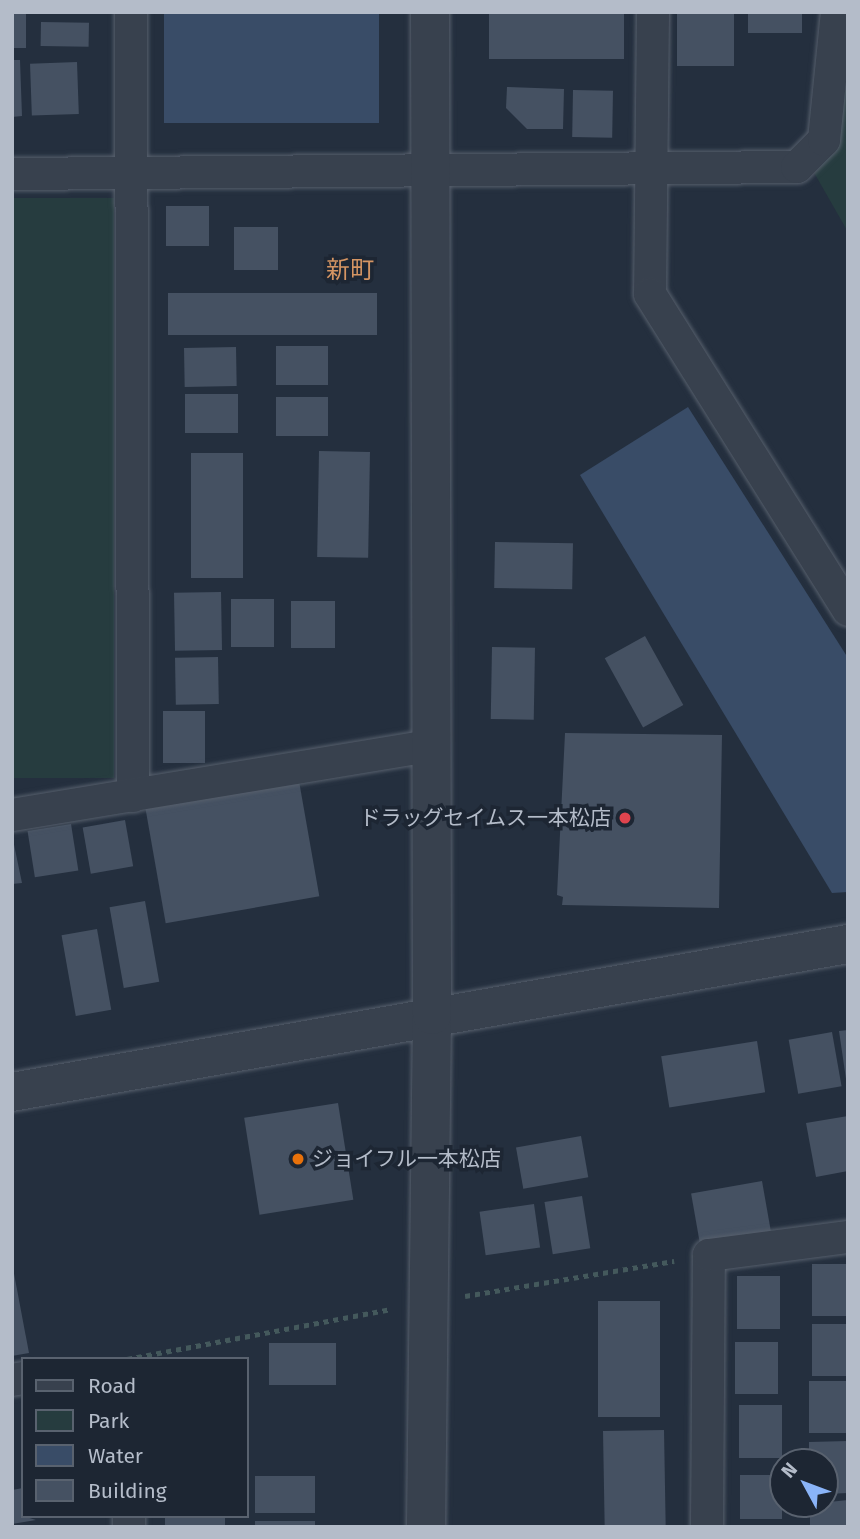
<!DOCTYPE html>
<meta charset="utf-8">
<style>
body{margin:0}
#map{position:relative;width:860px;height:1539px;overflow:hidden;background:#242f3e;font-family:"Fira Sans","Noto Sans JP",sans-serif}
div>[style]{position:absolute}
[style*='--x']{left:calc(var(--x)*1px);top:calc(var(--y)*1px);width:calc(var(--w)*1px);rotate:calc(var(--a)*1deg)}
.green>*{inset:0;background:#263c3f;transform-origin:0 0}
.water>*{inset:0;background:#394c67;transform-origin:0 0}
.building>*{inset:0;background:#455162;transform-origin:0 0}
.path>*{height:4.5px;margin-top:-2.25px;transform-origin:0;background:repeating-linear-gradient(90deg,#44595c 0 5px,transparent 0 10px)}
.roads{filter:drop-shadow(0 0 2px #565f6c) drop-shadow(0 0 2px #565f6c)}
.minor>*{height:32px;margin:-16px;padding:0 16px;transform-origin:16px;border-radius:16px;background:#38414e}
.tertiary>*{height:38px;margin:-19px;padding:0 19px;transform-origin:19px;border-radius:19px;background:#38414e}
.dots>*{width:19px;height:19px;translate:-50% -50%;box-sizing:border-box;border:4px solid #1d2633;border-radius:50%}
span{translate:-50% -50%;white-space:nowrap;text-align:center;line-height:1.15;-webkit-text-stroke:7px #1d2633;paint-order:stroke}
.poi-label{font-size:21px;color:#b4bcc9}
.right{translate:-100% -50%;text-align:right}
.left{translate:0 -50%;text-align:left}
.quarter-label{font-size:24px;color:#d59563}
.frame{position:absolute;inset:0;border:14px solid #b4bcc9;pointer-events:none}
.legend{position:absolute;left:21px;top:1357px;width:228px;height:161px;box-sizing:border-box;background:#1d2633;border:2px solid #59626f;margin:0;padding:9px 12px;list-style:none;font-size:21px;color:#b4bcc9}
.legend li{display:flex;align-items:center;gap:14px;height:35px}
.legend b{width:35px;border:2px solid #59626f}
.north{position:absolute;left:769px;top:1448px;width:70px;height:70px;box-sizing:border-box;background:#1d2633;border:2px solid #59626f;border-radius:50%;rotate:311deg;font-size:19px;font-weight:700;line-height:28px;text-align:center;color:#b4bcc9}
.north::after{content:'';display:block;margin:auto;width:24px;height:32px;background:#8ab4f8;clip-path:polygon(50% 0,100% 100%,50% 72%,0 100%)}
</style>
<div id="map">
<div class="green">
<i style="clip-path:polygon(845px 91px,848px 91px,848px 232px,812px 169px)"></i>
<i style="left:114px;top:198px;width:580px;height:102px;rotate:90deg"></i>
</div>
<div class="water">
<i style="left:164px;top:12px;width:215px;height:111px"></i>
<i style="clip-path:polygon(688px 407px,848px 658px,848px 892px,832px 893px,580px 475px)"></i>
</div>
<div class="building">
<i style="left:12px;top:12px;width:14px;height:36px"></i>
<i style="left:489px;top:12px;width:135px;height:47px"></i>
<i style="left:677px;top:12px;width:57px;height:54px"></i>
<i style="left:748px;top:12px;width:54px;height:21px"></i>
<i style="left:41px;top:22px;width:48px;height:24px;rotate:1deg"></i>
<i style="clip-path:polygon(12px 60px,20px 60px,22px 116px,12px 117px)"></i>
<i style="left:77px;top:62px;width:52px;height:47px;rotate:88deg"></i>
<i style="clip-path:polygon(507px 87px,564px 89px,563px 129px,527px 129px,506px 108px)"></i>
<i style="left:573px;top:90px;width:40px;height:47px;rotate:1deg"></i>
<i style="left:166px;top:206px;width:43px;height:40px"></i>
<i style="left:234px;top:227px;width:44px;height:43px"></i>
<i style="left:168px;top:293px;width:209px;height:42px"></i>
<i style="left:276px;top:346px;width:52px;height:39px"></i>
<i style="left:236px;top:347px;width:39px;height:52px;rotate:89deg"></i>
<i style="left:238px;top:394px;width:39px;height:53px;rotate:90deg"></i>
<i style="left:328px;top:397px;width:39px;height:52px;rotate:90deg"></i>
<i style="left:319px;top:451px;width:51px;height:106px;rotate:1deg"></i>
<i style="left:191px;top:453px;width:52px;height:125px"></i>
<i style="left:495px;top:542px;width:78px;height:46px;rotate:1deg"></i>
<i style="left:221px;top:592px;width:58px;height:47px;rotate:89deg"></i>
<i style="left:231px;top:599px;width:43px;height:48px"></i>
<i style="left:291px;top:601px;width:44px;height:47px"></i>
<i style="left:645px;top:636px;width:79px;height:46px;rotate:61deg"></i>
<i style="left:492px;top:647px;width:43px;height:72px;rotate:1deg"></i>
<i style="left:218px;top:657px;width:47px;height:43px;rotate:89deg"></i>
<i style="left:163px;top:711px;width:42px;height:52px"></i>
<i style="clip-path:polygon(565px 733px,722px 735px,719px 908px,562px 905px,563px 897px,557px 895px)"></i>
<i style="left:299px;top:781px;width:117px;height:156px;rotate:80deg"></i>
<i style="left:125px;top:820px;width:47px;height:43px;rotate:80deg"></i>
<i style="left:71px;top:824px;width:47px;height:44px;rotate:81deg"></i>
<i style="clip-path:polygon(12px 835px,22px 883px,12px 884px)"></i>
<i style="left:145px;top:901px;width:82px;height:36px;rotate:80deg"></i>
<i style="left:97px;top:929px;width:82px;height:36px;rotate:80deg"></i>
<i style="clip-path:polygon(848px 1030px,848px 1079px,846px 1079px,839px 1031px)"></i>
<i style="left:832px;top:1032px;width:55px;height:44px;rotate:80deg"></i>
<i style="left:757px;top:1041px;width:52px;height:97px;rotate:81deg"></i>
<i style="left:338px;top:1103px;width:98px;height:95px;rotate:81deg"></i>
<i style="clip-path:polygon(848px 1116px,848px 1171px,816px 1177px,806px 1123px)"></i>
<i style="left:581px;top:1136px;width:42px;height:66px;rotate:80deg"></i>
<i style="left:762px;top:1181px;width:53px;height:72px;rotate:80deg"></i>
<i style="left:582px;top:1196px;width:53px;height:38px;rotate:81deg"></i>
<i style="left:534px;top:1204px;width:44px;height:55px;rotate:82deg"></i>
<i style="clip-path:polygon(12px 1263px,29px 1353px,12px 1356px)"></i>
<i style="left:848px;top:1264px;width:52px;height:36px;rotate:90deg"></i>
<i style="left:737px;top:1276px;width:43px;height:53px"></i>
<i style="left:660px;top:1301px;width:116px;height:62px;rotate:90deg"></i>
<i style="left:848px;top:1324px;width:52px;height:36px;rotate:90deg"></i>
<i style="left:735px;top:1342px;width:43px;height:52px"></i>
<i style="left:269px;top:1343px;width:67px;height:42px"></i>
<i style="left:848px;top:1381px;width:52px;height:39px;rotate:90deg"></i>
<i style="left:739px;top:1405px;width:43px;height:53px"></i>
<i style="left:664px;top:1430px;width:97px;height:61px;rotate:89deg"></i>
<i style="clip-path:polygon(848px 1441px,848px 1493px,825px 1494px,825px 1462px,809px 1462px,809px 1442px)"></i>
<i style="left:740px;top:1475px;width:42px;height:44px"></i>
<i style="left:255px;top:1476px;width:60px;height:37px"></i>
<i style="clip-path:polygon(23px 1488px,23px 1516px,36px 1520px,12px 1524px,12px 1490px)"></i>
<i style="clip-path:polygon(848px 1500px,848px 1527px,810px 1527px,810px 1504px)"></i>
<i style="left:165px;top:1516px;width:60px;height:11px"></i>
<i style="left:255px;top:1521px;width:60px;height:6px"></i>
</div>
<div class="path">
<i style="--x:465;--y:1296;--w:212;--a:-9.5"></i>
<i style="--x:127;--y:1359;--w:269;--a:-10.7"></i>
</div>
<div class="roads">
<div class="minor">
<i style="--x:131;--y:12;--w:784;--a:89.85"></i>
<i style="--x:653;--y:12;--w:282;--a:90.6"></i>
<i style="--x:650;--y:294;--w:373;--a:57.9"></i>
<i style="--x:12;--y:174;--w:785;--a:-0.51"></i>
<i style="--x:797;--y:167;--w:38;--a:-45"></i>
<i style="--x:824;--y:140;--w:129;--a:-84.2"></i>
<i style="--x:12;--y:815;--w:422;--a:-9.4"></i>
<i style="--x:12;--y:1380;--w:11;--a:-10"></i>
<i style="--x:129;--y:1516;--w:11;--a:90"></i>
<i style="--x:707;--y:1527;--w:272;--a:-89.6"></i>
<i style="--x:709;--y:1255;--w:140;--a:-7.4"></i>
</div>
<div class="tertiary">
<i style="--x:12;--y:1092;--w:849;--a:-10.04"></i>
<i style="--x:426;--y:1527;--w:512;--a:-89.33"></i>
<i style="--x:432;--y:1015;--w:1003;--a:-90.11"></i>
</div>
</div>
<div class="dots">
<i style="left:625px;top:818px;background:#e0444e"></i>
<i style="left:298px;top:1159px;background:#e8710a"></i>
</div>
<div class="poi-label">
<span class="right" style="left:611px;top:818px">ドラッグセイムス一本松店</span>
<span class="left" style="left:312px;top:1159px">ジョイフル一本松店</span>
</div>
<div class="quarter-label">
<span style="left:350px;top:271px">新町</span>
</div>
<div class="frame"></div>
<ul class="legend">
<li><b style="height:9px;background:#38414e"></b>Road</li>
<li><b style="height:19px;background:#263c3f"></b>Park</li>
<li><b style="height:19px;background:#394c67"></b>Water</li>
<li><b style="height:19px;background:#455162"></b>Building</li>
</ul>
<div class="north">N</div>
</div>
